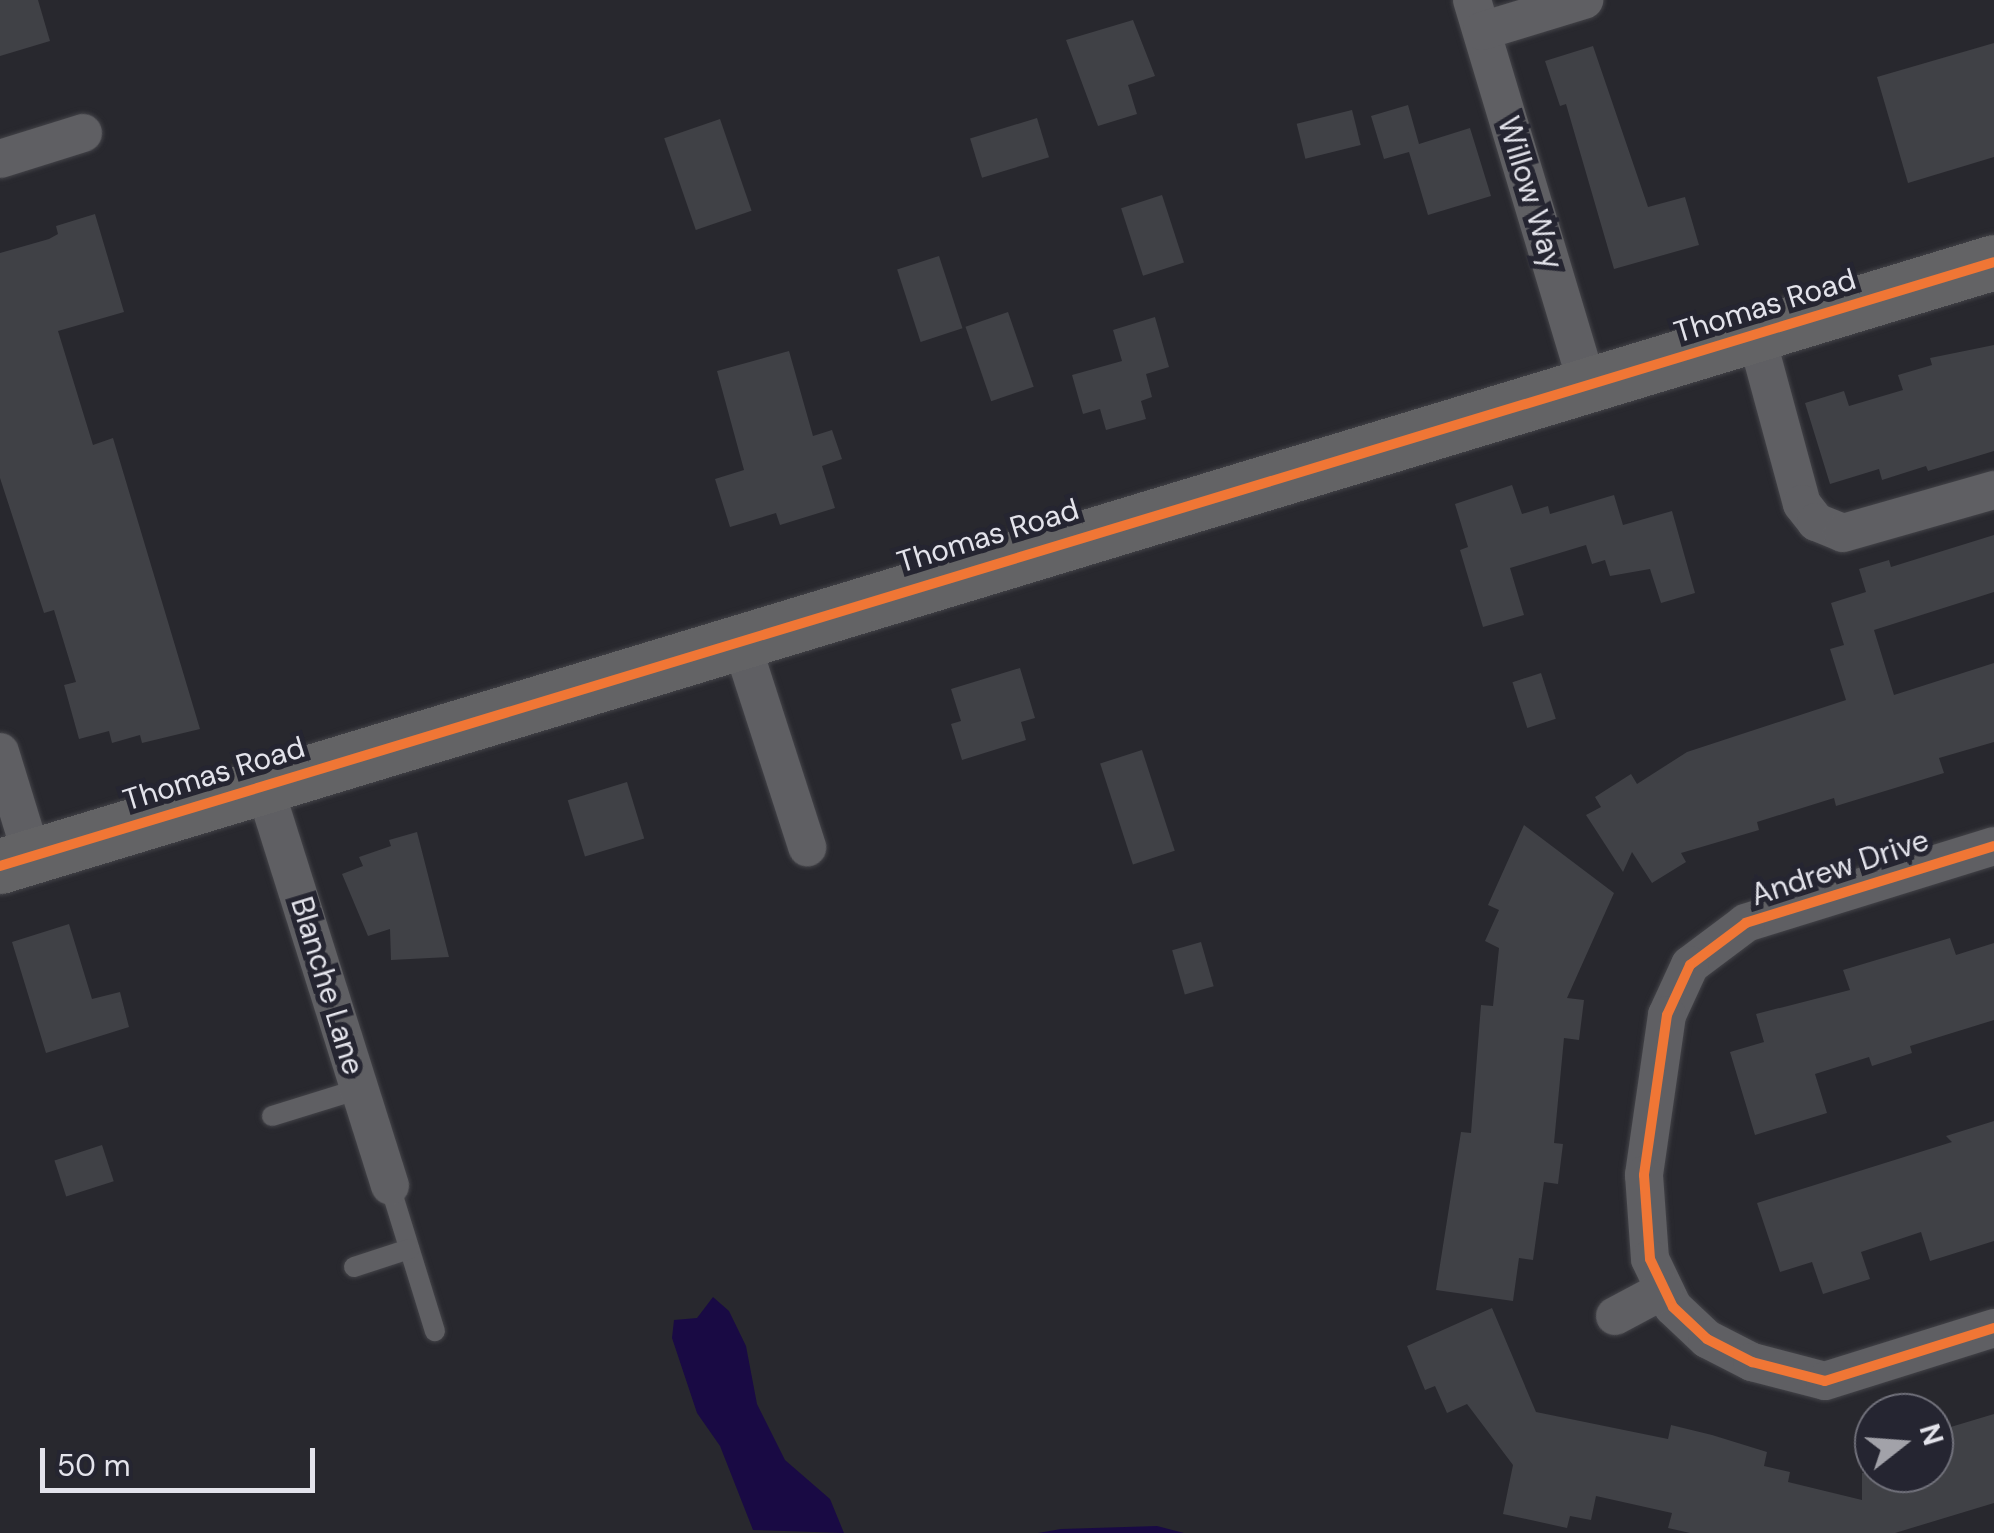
<!DOCTYPE html>
<style>
body{margin:0}
#map{position:relative;width:1994px;height:1533px;overflow:hidden;background:#28282e;font-family:"DM Sans",sans-serif}
div>[style]{position:absolute}
[style*='--x']{left:calc(var(--x)*1px);top:calc(var(--y)*1px);width:calc(var(--w)*1px);rotate:calc(var(--a)*1deg)}
.water>*{inset:0;background:#190a44}
.building>*{inset:0;background:#404146;transform-origin:0 0}
.roads{filter:drop-shadow(0 0 2px #434348) drop-shadow(0 0 2px #434348)}
.lane>*{height:20px;margin:-10px;padding:0 10px;transform-origin:10px;border-radius:10px;background:#5f5f63}
.street>*{height:38px;margin:-19px;padding:0 19px;transform-origin:19px;border-radius:19px;background:#5f5f63}
.secondary>*{height:55px;margin:-27.5px;padding:0 27.5px;transform-origin:27.5px;border-radius:27.5px;background:#636365}
.cycleway>*{height:10px;margin:-5px;padding:0 5px;transform-origin:5px;border-radius:5px;background:#f07635}
span{translate:-50% -50%;white-space:nowrap;text-align:center;line-height:1.15;-webkit-text-stroke:10px #252531;paint-order:stroke}
.street-label{font-size:30px;color:#e3e3eb}
.north{position:absolute;left:1854px;top:1393px;width:100px;height:100px;box-sizing:border-box;background:#252531;border:2px solid #71717b;border-radius:50%;rotate:73deg;font-size:28px;font-weight:700;line-height:40px;text-align:center;color:#e3e3eb}
.north::after{content:'';display:block;margin:auto;width:35px;height:45px;background:#a2a2a9;clip-path:polygon(50% 0,100% 100%,50% 72%,0 100%)}
.scale{position:absolute;left:40px;top:1448px;width:275px;height:45px;box-sizing:border-box;border:5px solid #e3e3eb;border-top:0;padding-left:12px;font-size:30px;line-height:35px;white-space:nowrap;color:#e3e3eb;-webkit-text-stroke:8px #252531;paint-order:stroke}
</style>
<div id="map">
<div class="water">
<i style="clip-path:polygon(713px 1297px,729px 1311px,746px 1346px,757px 1404px,785px 1460px,830px 1499px,844px 1533px,753px 1530px,720px 1446px,697px 1413px,672px 1338px,674px 1320px,697px 1318px)"></i>
<i style="clip-path:polygon(1157px 1526px,1184px 1533px,1038px 1533px,1061px 1529px)"></i>
</div>
<div class="building">
<i style="clip-path:polygon(0 0,38px 0,50px 41px,0 56px)"></i>
<i style="clip-path:polygon(1133px 20px,1155px 76px,1128px 85px,1137px 114px,1098px 126px,1066px 40px)"></i>
<i style="clip-path:polygon(1994px 43px,1994px 157px,1908px 183px,1877px 77px)"></i>
<i style="clip-path:polygon(1593px 46px,1648px 207px,1685px 197px,1699px 245px,1614px 269px,1566px 104px,1560px 106px,1545px 61px)"></i>
<i style="clip-path:polygon(1408px 105px,1419px 144px,1470px 128px,1491px 196px,1428px 215px,1409px 152px,1384px 159px,1371px 116px)"></i>
<i style="left:1352px;top:110px;width:36px;height:57px;rotate:76deg"></i>
<i style="left:1037px;top:118px;width:41px;height:70px;rotate:73deg"></i>
<i style="left:720px;top:119px;width:97px;height:59px;rotate:71deg"></i>
<i style="left:1162px;top:195px;width:71px;height:43px;rotate:72deg"></i>
<i style="clip-path:polygon(95px 214px,124px 312px,58px 331px,93px 445px,113px 438px,200px 729px,142px 743px,140px 735px,112px 743px,109px 731px,79px 739px,64px 685px,76px 682px,54px 610px,44px 613px,0 478px,0 253px,49px 239px,58px 234px,56px 226px)"></i>
<i style="left:939px;top:256px;width:76px;height:44px;rotate:72deg"></i>
<i style="left:1008px;top:312px;width:79px;height:45px;rotate:71deg"></i>
<i style="clip-path:polygon(1155px 317px,1169px 367px,1146px 374px,1152px 397px,1141px 401px,1146px 419px,1106px 430px,1100px 409px,1083px 414px,1072px 375px,1122px 361px,1113px 330px)"></i>
<i style="clip-path:polygon(1994px 345px,1994px 451px,1928px 471px,1926px 466px,1882px 480px,1879px 469px,1830px 484px,1805px 403px,1844px 391px,1849px 406px,1903px 390px,1898px 375px,1932px 365px,1930px 358px)"></i>
<i style="clip-path:polygon(789px 351px,813px 436px,832px 430px,842px 459px,822px 466px,835px 508px,780px 525px,776px 513px,730px 527px,715px 479px,744px 470px,717px 371px)"></i>
<i style="clip-path:polygon(1512px 485px,1522px 514px,1548px 506px,1550px 514px,1614px 495px,1623px 525px,1672px 511px,1695px 593px,1661px 603px,1650px 569px,1610px 576px,1605px 560px,1592px 564px,1586px 545px,1510px 568px,1524px 615px,1483px 627px,1460px 550px,1468px 547px,1455px 504px)"></i>
<i style="clip-path:polygon(1994px 535px,1994px 592px,1874px 630px,1894px 695px,1994px 663px,1994px 742px,1939px 758px,1944px 773px,1836px 806px,1834px 798px,1757px 822px,1759px 830px,1681px 853px,1686px 862px,1652px 883px,1632px 852px,1623px 872px,1586px 815px,1601px 807px,1595px 797px,1631px 774px,1637px 784px,1687px 752px,1846px 700px,1830px 649px,1844px 645px,1831px 603px,1866px 592px,1859px 569px,1889px 560px,1891px 567px)"></i>
<i style="clip-path:polygon(1020px 668px,1035px 718px,1021px 722px,1026px 740px,962px 760px,951px 724px,961px 721px,951px 689px)"></i>
<i style="left:1541px;top:673px;width:48px;height:30px;rotate:72deg"></i>
<i style="left:1142px;top:750px;width:106px;height:44px;rotate:72deg"></i>
<i style="left:627px;top:782px;width:59px;height:62px;rotate:73deg"></i>
<i style="clip-path:polygon(1524px 825px,1614px 893px,1567px 998px,1584px 1000px,1579px 1040px,1564px 1038px,1554px 1143px,1563px 1144px,1558px 1184px,1544px 1182px,1533px 1260px,1519px 1258px,1513px 1301px,1436px 1290px,1461px 1132px,1471px 1133px,1481px 1005px,1493px 1006px,1499px 948px,1485px 941px,1499px 910px,1488px 905px)"></i>
<i style="clip-path:polygon(417px 832px,449px 957px,391px 960px,390px 929px,368px 936px,342px 874px,363px 866px,359px 857px,391px 846px,389px 840px)"></i>
<i style="clip-path:polygon(69px 924px,92px 999px,120px 992px,129px 1027px,46px 1053px,12px 942px)"></i>
<i style="clip-path:polygon(1950px 938px,1956px 955px,1994px 943px,1994px 1020px,1910px 1046px,1912px 1053px,1872px 1066px,1869px 1057px,1815px 1074px,1827px 1113px,1755px 1135px,1730px 1052px,1764px 1042px,1756px 1014px,1850px 990px,1843px 970px)"></i>
<i style="left:1201px;top:942px;width:46px;height:30px;rotate:74deg"></i>
<i style="clip-path:polygon(1994px 1121px,1994px 1241px,1930px 1261px,1921px 1232px,1861px 1252px,1870px 1279px,1823px 1294px,1812px 1262px,1780px 1272px,1757px 1203px,1952px 1142px,1946px 1136px)"></i>
<i style="left:102px;top:1145px;width:38px;height:50px;rotate:72deg"></i>
<i style="clip-path:polygon(1492px 1308px,1536px 1412px,1668px 1439px,1671px 1425px,1712px 1435px,1767px 1452px,1764px 1466px,1790px 1472px,1788px 1482px,1862px 1500px,1862px 1473px,1934px 1473px,1934px 1432px,1994px 1414px,1994px 1503px,1895px 1533px,1690px 1533px,1668px 1528px,1672px 1513px,1596px 1496px,1591px 1520px,1570px 1516px,1567px 1528px,1503px 1514px,1513px 1465px,1467px 1404px,1447px 1413px,1435px 1386px,1425px 1390px,1407px 1346px)"></i>
</div>
<div class="roads">
<div class="lane">
<i style="--x:272;--y:1116;--w:91;--a:-17.2"></i>
<i style="--x:390;--y:1186;--w:152;--a:72.8"></i>
<i style="--x:354;--y:1267;--w:58;--a:-18.1"></i>
</div>
<div class="street">
<i style="--x:1472;--y:0;--w:403;--a:73.3"></i>
<i style="--x:1482;--y:31;--w:107;--a:-16.9"></i>
<i style="--x:0;--y:159;--w:87;--a:-17.4"></i>
<i style="--x:1756;--y:335;--w:175;--a:74.8"></i>
<i style="--x:1802;--y:504;--w:23;--a:52"></i>
<i style="--x:1816;--y:522;--w:29;--a:22"></i>
<i style="--x:1843;--y:533;--w:157;--a:-15.9"></i>
<i style="--x:740;--y:639;--w:219;--a:72.1"></i>
<i style="--x:0;--y:752;--w:109;--a:72.9"></i>
<i style="--x:264;--y:786;--w:419;--a:72.5"></i>
<i style="--x:1994;--y:846;--w:260;--a:162.8"></i>
<i style="--x:1746;--y:923;--w:70;--a:143.1"></i>
<i style="--x:1690;--y:965;--w:55;--a:114.7"></i>
<i style="--x:1667;--y:1015;--w:162;--a:98.2"></i>
<i style="--x:1644;--y:1175;--w:84;--a:85.9"></i>
<i style="--x:1650;--y:1259;--w:53;--a:64.4"></i>
<i style="--x:1673;--y:1307;--w:47;--a:43.3"></i>
<i style="--x:1707;--y:1339;--w:51;--a:27.1"></i>
<i style="--x:1752;--y:1362;--w:75;--a:14.6"></i>
<i style="--x:1825;--y:1381;--w:177;--a:-17.4"></i>
<i style="--x:1615;--y:1316;--w:55;--a:-28"></i>
</div>
<div class="secondary">
<i style="--x:0;--y:866;--w:2083;--a:-16.85"></i>
</div>
</div>
<div class="cycleway">
<i style="--x:1994;--y:846;--w:260;--a:162.8"></i>
<i style="--x:1746;--y:923;--w:70;--a:143.1"></i>
<i style="--x:1690;--y:965;--w:55;--a:114.7"></i>
<i style="--x:1667;--y:1015;--w:162;--a:98.2"></i>
<i style="--x:1644;--y:1175;--w:84;--a:85.9"></i>
<i style="--x:1650;--y:1259;--w:53;--a:64.4"></i>
<i style="--x:1673;--y:1307;--w:47;--a:43.3"></i>
<i style="--x:1707;--y:1339;--w:51;--a:27.1"></i>
<i style="--x:1752;--y:1362;--w:75;--a:14.6"></i>
<i style="--x:1825;--y:1381;--w:177;--a:-17.4"></i>
<i style="--x:0;--y:866;--w:2083;--a:-16.85"></i>
</div>
<div class="street-label">
<span style="left:1530px;top:193px;rotate:73deg">Willow Way</span>
<span style="left:1765px;top:306px;rotate:-17deg">Thomas Road</span>
<span style="left:988px;top:536px;rotate:-17deg">Thomas Road</span>
<span style="left:214px;top:774px;rotate:-17deg">Thomas Road</span>
<span style="left:1840px;top:868px;rotate:-18deg">Andrew Drive</span>
<span style="left:327px;top:986px;rotate:73deg">Blanche Lane</span>
</div>
<div class="north">N</div>
<div class="scale">50 m</div>
</div>
